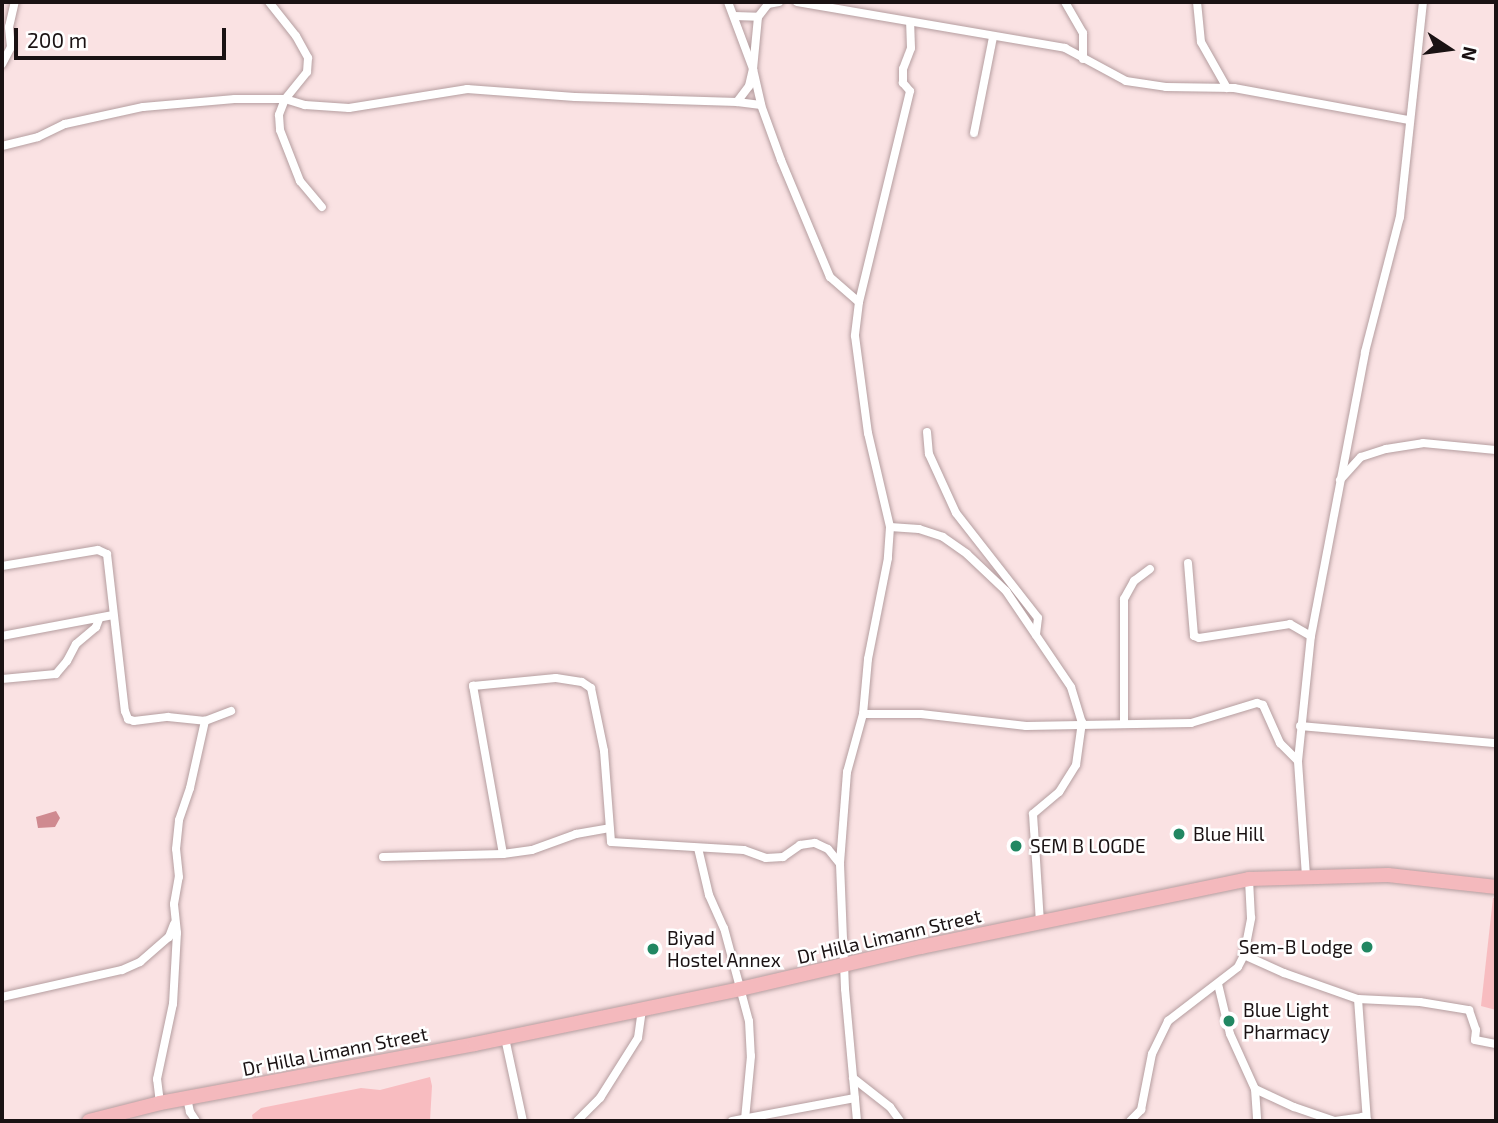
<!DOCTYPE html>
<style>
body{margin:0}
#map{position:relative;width:1498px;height:1123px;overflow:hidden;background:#fae2e3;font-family:"Exo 2",sans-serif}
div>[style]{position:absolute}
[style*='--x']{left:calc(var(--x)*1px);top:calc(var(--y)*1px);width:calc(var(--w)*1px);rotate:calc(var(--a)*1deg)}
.green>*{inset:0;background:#f8bcc0}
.water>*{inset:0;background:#cf8a90}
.roads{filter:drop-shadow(0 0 2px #b59ea0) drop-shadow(0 0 2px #b59ea0)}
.street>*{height:8px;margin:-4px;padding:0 4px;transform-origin:4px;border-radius:4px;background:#fff}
.highway>*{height:14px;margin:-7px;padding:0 7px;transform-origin:7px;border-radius:7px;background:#f4b9bd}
.dots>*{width:19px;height:19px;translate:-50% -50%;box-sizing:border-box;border:4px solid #fff;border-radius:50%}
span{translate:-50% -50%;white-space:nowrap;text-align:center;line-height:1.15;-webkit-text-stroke:5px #fff;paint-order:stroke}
.poi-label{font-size:19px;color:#1a1213}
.left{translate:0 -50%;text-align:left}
.right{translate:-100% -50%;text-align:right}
.street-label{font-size:19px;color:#1a1213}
.frame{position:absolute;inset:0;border:4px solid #1a1213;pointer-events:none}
.north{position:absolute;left:1414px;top:14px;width:70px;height:70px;-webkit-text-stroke:5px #fff;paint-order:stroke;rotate:103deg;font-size:19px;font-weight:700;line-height:28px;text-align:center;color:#1a1213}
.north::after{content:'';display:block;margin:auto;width:24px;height:32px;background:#1a1213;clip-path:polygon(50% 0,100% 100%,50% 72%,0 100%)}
.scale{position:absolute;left:14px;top:28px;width:212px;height:32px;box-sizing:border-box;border:4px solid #1a1213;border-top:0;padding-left:9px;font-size:21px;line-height:24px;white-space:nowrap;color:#1a1213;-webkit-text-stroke:5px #fff;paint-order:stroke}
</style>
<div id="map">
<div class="green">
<i style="clip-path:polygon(1493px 898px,1496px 898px,1496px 1010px,1481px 1006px)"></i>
<i style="clip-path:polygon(430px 1077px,432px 1086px,430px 1121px,253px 1121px,252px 1115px,261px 1108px,361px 1088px,380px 1090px)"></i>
</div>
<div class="water">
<i style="clip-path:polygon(56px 811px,60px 818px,55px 827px,38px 828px,36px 817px)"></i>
</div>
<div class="roads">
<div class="street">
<i style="--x:269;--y:2;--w:43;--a:51.5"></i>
<i style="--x:296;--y:36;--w:25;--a:61"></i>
<i style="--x:308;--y:58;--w:14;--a:94"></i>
<i style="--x:307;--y:72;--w:35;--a:129"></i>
<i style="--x:285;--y:99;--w:17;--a:111"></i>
<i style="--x:279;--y:115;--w:15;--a:86"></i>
<i style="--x:280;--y:130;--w:55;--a:68.6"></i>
<i style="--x:300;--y:181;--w:34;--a:50"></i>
<i style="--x:728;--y:2;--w:72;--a:69.5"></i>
<i style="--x:753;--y:69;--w:37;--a:77"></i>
<i style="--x:761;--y:105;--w:59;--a:70"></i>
<i style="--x:781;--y:160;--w:127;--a:67.3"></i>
<i style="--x:830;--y:277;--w:38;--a:41"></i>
<i style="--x:859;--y:302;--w:34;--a:97"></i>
<i style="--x:855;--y:336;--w:98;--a:82.4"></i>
<i style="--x:868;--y:433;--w:97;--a:76.8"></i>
<i style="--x:890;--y:527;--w:31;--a:94"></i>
<i style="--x:888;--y:558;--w:103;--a:101.2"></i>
<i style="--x:868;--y:659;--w:55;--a:95.2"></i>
<i style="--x:863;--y:714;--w:60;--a:105.4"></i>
<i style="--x:847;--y:772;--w:92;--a:94.4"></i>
<i style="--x:840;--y:864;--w:125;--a:87.7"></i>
<i style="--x:845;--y:989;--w:133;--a:84.8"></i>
<i style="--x:797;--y:2;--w:272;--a:9.7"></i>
<i style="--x:1065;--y:48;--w:69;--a:28.4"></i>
<i style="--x:1126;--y:81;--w:40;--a:8.5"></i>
<i style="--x:1166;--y:87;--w:68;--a:0.8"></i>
<i style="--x:1234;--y:88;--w:178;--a:10.4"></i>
<i style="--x:1065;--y:2;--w:36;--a:60"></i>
<i style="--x:1083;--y:33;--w:26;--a:90"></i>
<i style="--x:1197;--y:2;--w:40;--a:84.3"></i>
<i style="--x:1201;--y:42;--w:53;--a:60.5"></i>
<i style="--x:734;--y:16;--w:24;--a:2"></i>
<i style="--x:2;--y:64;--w:19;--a:-62"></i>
<i style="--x:11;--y:47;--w:20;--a:-96"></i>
<i style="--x:9;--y:27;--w:26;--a:-77"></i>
<i style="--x:737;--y:102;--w:24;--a:7"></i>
<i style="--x:974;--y:133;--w:98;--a:-78.8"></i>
<i style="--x:2;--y:146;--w:37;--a:-14"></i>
<i style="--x:38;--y:137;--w:30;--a:-26"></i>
<i style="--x:65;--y:124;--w:80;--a:-12.3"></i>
<i style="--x:143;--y:107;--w:92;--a:-5"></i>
<i style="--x:235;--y:99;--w:50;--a:0"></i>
<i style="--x:285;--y:99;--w:21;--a:17"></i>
<i style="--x:305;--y:105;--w:44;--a:3.9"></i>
<i style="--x:349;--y:108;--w:120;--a:-9.1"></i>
<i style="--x:467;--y:89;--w:108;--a:4.2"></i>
<i style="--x:575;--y:97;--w:162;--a:1.8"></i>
<i style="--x:737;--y:102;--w:20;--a:-53"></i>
<i style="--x:749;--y:86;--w:17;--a:-77"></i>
<i style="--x:753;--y:69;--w:52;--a:-84.5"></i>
<i style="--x:758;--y:17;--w:16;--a:-52"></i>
<i style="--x:768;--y:4;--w:11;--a:-10"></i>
<i style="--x:859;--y:302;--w:217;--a:-76.4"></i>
<i style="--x:910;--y:91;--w:11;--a:-131"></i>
<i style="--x:903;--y:83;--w:14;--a:-90"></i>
<i style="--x:903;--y:69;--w:22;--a:-69"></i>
<i style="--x:911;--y:48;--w:26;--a:-92"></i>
<i style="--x:927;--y:432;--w:22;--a:85"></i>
<i style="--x:929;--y:454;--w:65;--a:65.4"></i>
<i style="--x:956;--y:513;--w:133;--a:52"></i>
<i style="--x:1038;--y:618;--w:17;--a:97"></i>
<i style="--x:1340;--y:480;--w:31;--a:-48"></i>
<i style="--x:1361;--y:457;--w:26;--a:-18"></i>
<i style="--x:1386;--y:449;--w:37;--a:-9"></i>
<i style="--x:1423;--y:443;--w:73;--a:5.5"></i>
<i style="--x:890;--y:527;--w:29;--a:4"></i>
<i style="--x:919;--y:529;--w:25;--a:18"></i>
<i style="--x:943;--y:537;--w:29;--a:35"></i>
<i style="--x:967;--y:554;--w:54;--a:43.5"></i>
<i style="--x:1006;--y:591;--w:116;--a:55.9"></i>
<i style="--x:1071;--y:687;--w:37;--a:73"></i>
<i style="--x:1082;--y:722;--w:43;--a:97.9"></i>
<i style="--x:1076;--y:765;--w:32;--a:122"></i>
<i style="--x:1059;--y:792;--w:34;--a:140"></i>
<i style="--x:1033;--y:814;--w:108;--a:86.3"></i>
<i style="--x:1188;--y:563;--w:73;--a:85.3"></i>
<i style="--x:1194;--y:636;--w:5;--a:22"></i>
<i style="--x:1199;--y:638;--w:92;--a:-8.7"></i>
<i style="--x:1290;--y:624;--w:24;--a:30"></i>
<i style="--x:2;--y:566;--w:97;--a:-9.5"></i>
<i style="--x:98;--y:550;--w:10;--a:24"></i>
<i style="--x:107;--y:554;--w:158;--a:83.5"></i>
<i style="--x:125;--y:711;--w:9;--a:69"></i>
<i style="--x:128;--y:719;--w:6;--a:18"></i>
<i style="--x:134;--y:721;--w:34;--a:-7"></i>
<i style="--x:168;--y:717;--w:37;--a:6"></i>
<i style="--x:205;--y:721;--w:28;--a:-21"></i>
<i style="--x:2;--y:636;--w:113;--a:-10.7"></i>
<i style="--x:2;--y:679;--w:54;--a:-5.3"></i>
<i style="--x:56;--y:674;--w:17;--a:-50"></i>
<i style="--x:67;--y:661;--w:19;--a:-62"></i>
<i style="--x:76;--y:644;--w:26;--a:-40"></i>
<i style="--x:96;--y:627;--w:9;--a:-69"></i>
<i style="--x:863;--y:714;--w:58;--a:0"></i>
<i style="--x:921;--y:714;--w:106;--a:6.5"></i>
<i style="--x:1026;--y:726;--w:165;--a:-1"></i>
<i style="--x:1191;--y:723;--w:69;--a:-16.9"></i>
<i style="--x:1257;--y:703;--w:6;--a:18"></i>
<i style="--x:1263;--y:705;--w:42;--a:65.9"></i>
<i style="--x:1280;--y:743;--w:25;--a:45"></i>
<i style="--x:1124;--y:724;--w:125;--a:-90"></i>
<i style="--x:1124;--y:599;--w:21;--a:-61"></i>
<i style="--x:1134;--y:581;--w:20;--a:-37"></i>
<i style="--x:1300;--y:726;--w:197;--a:5"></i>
<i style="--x:698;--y:848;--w:48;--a:76.8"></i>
<i style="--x:709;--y:895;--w:36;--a:66"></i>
<i style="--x:724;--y:928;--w:96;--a:75"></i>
<i style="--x:749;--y:1021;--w:35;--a:87"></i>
<i style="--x:751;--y:1056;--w:63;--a:95.4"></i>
<i style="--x:503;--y:854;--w:171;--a:-100.1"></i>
<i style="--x:473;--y:686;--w:83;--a:-5.5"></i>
<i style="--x:556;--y:678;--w:26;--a:9"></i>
<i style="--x:582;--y:682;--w:11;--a:34"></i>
<i style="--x:591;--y:688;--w:64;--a:78.3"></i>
<i style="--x:604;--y:751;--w:91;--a:85.6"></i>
<i style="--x:611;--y:842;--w:133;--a:3.4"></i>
<i style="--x:744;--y:850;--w:23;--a:20"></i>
<i style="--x:766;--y:858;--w:17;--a:-3"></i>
<i style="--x:783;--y:857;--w:21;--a:-35"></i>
<i style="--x:800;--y:845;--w:15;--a:-8"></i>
<i style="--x:815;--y:843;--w:14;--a:25"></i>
<i style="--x:828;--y:849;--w:19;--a:51"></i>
<i style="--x:383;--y:857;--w:120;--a:-1.4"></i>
<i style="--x:503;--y:854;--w:29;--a:-8"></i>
<i style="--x:532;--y:850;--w:47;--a:-20"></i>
<i style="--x:576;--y:834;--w:34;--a:-10"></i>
<i style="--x:1306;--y:876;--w:115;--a:-94"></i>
<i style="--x:1298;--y:761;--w:126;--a:-84.1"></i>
<i style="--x:1311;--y:636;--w:289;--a:-79.2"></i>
<i style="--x:1365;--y:352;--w:139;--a:-75.5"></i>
<i style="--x:1400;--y:217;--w:216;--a:-83.9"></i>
<i style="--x:1244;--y:955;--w:44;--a:24.2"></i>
<i style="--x:1284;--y:973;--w:78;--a:19.4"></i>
<i style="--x:1358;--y:999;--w:62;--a:2.8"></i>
<i style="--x:1420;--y:1002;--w:50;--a:9.3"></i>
<i style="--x:1469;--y:1010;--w:21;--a:71"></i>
<i style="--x:1476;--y:1030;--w:10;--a:96"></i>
<i style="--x:1475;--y:1040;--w:21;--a:11"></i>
<i style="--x:1218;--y:984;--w:51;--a:76.5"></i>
<i style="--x:1230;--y:1034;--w:60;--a:65.6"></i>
<i style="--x:1255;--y:1089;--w:32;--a:86"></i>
<i style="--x:2;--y:997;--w:123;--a:-12.7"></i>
<i style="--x:122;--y:970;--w:20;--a:-24"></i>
<i style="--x:140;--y:962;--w:38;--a:-41"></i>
<i style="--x:169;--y:937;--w:14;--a:-69"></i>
<i style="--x:1358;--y:999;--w:122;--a:85.8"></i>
<i style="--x:505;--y:1038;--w:85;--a:77.8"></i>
<i style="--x:853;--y:1078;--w:47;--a:38.1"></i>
<i style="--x:890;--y:1107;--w:17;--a:54"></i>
<i style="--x:1255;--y:1089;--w:43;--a:24.8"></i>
<i style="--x:1294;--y:1107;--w:43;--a:18.9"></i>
<i style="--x:1335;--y:1121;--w:27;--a:-8"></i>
<i style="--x:1362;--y:1117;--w:7;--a:34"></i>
<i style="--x:187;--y:1098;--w:14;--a:78"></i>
<i style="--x:190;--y:1112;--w:11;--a:56"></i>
<i style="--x:160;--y:1103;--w:24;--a:-97"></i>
<i style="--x:157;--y:1079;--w:77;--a:-78"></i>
<i style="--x:173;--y:1004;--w:71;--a:-86.8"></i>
<i style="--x:177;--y:933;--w:29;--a:-96"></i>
<i style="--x:174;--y:904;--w:27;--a:-80"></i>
<i style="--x:179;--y:877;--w:28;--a:-96"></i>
<i style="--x:176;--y:849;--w:29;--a:-84"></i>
<i style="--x:179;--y:820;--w:34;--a:-71"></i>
<i style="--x:190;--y:788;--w:69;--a:-77.4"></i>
<i style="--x:577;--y:1121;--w:33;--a:-45"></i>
<i style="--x:600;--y:1098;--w:71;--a:-57.7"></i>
<i style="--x:638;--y:1038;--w:28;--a:-82"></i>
<i style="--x:732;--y:1121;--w:125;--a:-10.6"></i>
<i style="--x:1130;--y:1121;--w:16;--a:-45"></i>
<i style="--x:1141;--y:1110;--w:57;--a:-78.9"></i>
<i style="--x:1152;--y:1054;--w:37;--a:-64"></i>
<i style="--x:1168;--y:1021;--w:88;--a:-37.6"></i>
<i style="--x:1238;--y:967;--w:13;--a:-63"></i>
<i style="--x:1244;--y:955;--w:38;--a:-79"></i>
<i style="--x:1251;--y:918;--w:39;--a:-93"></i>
</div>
<div class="highway">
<i style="--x:89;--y:1121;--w:73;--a:-14.2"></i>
<i style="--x:160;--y:1103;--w:320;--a:-10.6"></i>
<i style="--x:475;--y:1044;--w:271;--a:-11.7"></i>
<i style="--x:740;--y:989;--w:186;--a:-13.1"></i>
<i style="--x:921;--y:947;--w:335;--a:-11.7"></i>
<i style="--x:1249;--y:879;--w:139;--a:-1.6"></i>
<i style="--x:1388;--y:875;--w:109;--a:6.3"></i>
</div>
</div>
<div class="dots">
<i style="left:1179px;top:834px;background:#218762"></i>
<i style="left:1016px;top:846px;background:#218762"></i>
<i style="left:1367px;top:947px;background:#218762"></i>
<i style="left:653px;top:949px;background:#218762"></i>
<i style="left:1229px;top:1021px;background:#218762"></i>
</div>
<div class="poi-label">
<span class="left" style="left:1193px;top:834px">Blue Hill</span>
<span class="left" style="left:1030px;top:846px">SEM B LOGDE</span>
<span class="left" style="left:667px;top:949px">Biyad<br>Hostel Annex</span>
<span class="right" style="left:1353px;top:947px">Sem-B Lodge</span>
<span class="left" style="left:1243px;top:1021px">Blue Light<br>Pharmacy</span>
</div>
<div class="street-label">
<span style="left:889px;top:936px;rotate:-13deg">Dr Hilla Limann Street</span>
<span style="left:335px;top:1051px;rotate:-11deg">Dr Hilla Limann Street</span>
</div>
<div class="frame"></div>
<div class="north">N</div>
<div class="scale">200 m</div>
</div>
